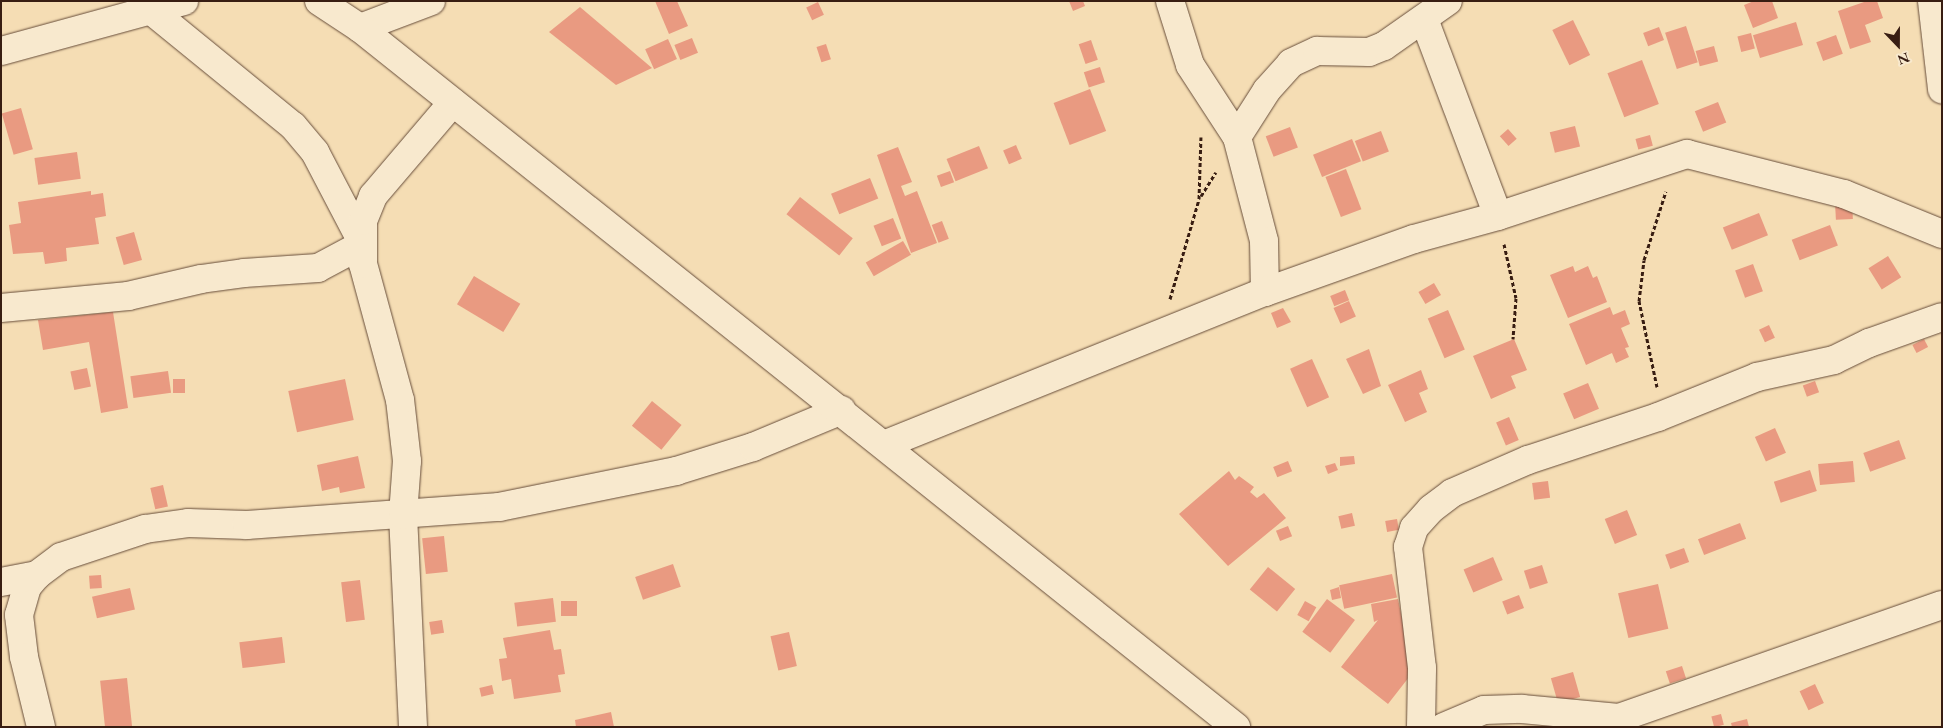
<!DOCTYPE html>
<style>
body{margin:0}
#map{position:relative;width:1943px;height:728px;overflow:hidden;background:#f5ddb4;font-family:"EB Garamond",serif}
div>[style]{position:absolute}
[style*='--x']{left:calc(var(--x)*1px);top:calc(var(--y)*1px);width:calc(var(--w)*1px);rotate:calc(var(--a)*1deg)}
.building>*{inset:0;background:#e99a81;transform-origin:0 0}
.path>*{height:3px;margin-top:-1.5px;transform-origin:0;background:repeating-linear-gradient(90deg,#381d12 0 4px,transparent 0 6.5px)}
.roads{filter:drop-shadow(0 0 1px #674d3a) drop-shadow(0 0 1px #674d3a)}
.minor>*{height:28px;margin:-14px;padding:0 14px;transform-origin:14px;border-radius:14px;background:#f8e9ce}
.secondary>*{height:28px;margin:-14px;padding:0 14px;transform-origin:14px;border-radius:14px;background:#f8e9ce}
span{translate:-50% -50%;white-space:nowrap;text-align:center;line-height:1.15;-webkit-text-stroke:4px #f8e9ce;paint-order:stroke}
.frame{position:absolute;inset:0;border:2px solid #381d12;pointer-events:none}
.north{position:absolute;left:1873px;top:20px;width:50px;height:50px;-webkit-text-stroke:4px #f8e9ce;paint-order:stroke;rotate:158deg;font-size:14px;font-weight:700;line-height:20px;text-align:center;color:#381d12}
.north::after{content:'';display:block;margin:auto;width:18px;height:22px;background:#381d12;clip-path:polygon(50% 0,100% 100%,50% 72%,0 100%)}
</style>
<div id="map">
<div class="building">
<i style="clip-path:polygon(655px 1px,677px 1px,688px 26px,669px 34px)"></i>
<i style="clip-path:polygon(1069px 1px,1083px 1px,1085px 6px,1073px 11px)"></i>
<i style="clip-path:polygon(1754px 1px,1772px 1px,1778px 18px,1753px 28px,1744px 5px)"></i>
<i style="clip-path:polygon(1867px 1px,1877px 1px,1883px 18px,1865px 25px,1871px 42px,1850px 49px,1838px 11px)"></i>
<i style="left:818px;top:2px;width:14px;height:13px;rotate:65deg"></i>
<i style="clip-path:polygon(580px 7px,652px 68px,616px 85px,549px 32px)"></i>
<i style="left:1573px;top:20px;width:39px;height:23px;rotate:64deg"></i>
<i style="left:1796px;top:22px;width:24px;height:45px;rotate:73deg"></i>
<i style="left:1686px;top:26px;width:38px;height:22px;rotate:72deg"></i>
<i style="left:1659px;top:27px;width:14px;height:17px;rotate:69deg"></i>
<i style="left:1751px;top:33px;width:16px;height:14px;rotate:76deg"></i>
<i style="left:1836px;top:35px;width:20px;height:21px;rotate:70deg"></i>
<i style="left:692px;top:38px;width:16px;height:19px;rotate:68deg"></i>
<i style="left:668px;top:39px;width:22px;height:25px;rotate:66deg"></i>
<i style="left:1091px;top:40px;width:21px;height:13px;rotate:71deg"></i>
<i style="left:826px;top:44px;width:16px;height:10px;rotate:72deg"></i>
<i style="left:1714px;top:46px;width:16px;height:19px;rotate:75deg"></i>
<i style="left:1642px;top:60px;width:47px;height:37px;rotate:69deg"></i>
<i style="left:1100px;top:67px;width:16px;height:17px;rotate:72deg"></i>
<i style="left:1090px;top:89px;width:45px;height:39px;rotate:69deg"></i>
<i style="left:1718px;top:102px;width:22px;height:25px;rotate:68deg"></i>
<i style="left:21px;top:108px;width:43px;height:20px;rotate:74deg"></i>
<i style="left:1575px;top:126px;width:21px;height:26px;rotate:76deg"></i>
<i style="left:1290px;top:127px;width:22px;height:26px;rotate:69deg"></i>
<i style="left:1508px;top:129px;width:13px;height:11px;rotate:48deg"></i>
<i style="left:1381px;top:131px;width:22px;height:28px;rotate:69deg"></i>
<i style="left:1650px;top:135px;width:11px;height:15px;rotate:75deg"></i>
<i style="left:1352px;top:139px;width:24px;height:42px;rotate:68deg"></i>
<i style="left:1016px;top:145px;width:15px;height:14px;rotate:67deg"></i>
<i style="left:979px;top:146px;width:24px;height:35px;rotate:68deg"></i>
<i style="clip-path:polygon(898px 147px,912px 182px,901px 186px,905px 196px,917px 191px,937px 243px,911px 253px,877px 155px)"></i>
<i style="left:77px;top:152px;width:27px;height:43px;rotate:82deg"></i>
<i style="left:1346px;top:169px;width:43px;height:22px;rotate:69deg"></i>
<i style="left:950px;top:171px;width:12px;height:14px;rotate:70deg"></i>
<i style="left:870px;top:178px;width:22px;height:42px;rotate:68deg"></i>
<i style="clip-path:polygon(91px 191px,91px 195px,103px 193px,106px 216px,95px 218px,99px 244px,66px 248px,67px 261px,45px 264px,43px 252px,13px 254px,9px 225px,21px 223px,18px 202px)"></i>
<i style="left:800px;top:197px;width:67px;height:22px;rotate:38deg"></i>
<i style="left:1852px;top:202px;width:17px;height:17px;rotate:87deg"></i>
<i style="left:1759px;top:213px;width:24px;height:39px;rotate:68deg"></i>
<i style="left:893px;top:218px;width:22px;height:21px;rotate:68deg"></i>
<i style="left:942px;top:221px;width:19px;height:11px;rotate:69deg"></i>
<i style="left:1830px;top:225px;width:22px;height:41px;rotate:69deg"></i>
<i style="left:134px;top:232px;width:29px;height:19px;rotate:74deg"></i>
<i style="left:903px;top:241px;width:16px;height:43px;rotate:60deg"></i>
<i style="left:1888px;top:256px;width:25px;height:23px;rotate:58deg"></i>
<i style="left:1753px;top:264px;width:29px;height:19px;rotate:70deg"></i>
<i style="clip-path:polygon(1573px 266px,1575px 272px,1588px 266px,1593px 278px,1597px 276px,1607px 302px,1568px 318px,1550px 275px)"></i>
<i style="left:474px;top:276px;width:54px;height:33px;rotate:31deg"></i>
<i style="left:1434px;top:283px;width:14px;height:18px;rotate:60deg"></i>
<i style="left:1345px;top:290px;width:11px;height:16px;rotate:68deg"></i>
<i style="left:1349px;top:301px;width:17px;height:17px;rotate:66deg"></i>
<i style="clip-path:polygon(1610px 307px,1613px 315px,1625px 310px,1630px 324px,1621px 328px,1629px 347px,1625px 348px,1629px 357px,1616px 363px,1612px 353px,1586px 365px,1569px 324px)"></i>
<i style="clip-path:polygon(1283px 308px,1291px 322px,1277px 328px,1271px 313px)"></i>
<i style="left:1448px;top:310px;width:43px;height:22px;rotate:67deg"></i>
<i style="clip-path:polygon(113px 312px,128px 408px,101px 413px,89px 342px,43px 350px,38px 320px)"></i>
<i style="left:1769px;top:325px;width:14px;height:11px;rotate:65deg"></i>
<i style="clip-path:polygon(1514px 339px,1527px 370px,1511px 376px,1516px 388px,1491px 399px,1473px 356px)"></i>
<i style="left:1924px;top:339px;width:9px;height:13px;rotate:63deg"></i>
<i style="clip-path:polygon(1369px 349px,1381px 386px,1363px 394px,1346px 359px)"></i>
<i style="left:1312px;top:359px;width:42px;height:24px;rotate:66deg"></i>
<i style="left:87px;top:368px;width:19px;height:17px;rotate:78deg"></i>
<i style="clip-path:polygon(1421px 370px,1428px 389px,1419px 393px,1427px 412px,1405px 422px,1388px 385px)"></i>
<i style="left:168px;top:371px;width:22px;height:38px;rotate:82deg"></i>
<i style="left:173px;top:379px;width:12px;height:14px"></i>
<i style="left:345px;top:379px;width:42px;height:58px;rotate:78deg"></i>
<i style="left:1815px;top:381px;width:12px;height:13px;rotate:70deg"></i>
<i style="left:1588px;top:383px;width:28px;height:27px;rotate:67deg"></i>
<i style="left:652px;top:401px;width:38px;height:32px;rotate:39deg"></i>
<i style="left:1509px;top:417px;width:25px;height:14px;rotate:67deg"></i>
<i style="left:1775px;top:428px;width:27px;height:22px;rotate:66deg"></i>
<i style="left:1899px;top:440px;width:20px;height:38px;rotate:70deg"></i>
<i style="clip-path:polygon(358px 456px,365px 488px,340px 493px,339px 487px,322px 491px,317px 465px)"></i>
<i style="clip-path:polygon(1354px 456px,1355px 464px,1340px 466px,1340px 457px)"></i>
<i style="left:1288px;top:461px;width:11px;height:16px;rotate:68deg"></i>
<i style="left:1853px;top:461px;width:21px;height:35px;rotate:85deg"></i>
<i style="clip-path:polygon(1335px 463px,1338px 470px,1328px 474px,1325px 466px)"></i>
<i style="left:1810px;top:470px;width:22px;height:38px;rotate:72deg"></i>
<i style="clip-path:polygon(1229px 471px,1235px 480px,1239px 476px,1254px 487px,1250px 492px,1257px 498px,1264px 493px,1286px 518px,1228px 566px,1179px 514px)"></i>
<i style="left:1548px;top:481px;width:17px;height:16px;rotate:83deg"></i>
<i style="left:163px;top:485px;width:22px;height:13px;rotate:77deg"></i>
<i style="left:1627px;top:510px;width:27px;height:24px;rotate:68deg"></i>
<i style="left:1352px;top:513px;width:13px;height:14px;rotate:77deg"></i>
<i style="left:1397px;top:519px;width:11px;height:12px;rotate:80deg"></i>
<i style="left:1740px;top:523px;width:17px;height:45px;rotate:69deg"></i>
<i style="left:1288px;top:526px;width:11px;height:13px;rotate:68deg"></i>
<i style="left:444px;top:536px;width:36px;height:22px;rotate:84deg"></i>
<i style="left:1684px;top:548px;width:15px;height:20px;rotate:70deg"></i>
<i style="left:1493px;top:557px;width:25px;height:32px;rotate:67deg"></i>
<i style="left:673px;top:564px;width:24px;height:40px;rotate:71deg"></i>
<i style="left:1542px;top:565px;width:19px;height:19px;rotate:72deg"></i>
<i style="left:1268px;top:567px;width:35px;height:29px;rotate:39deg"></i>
<i style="left:1392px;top:574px;width:24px;height:54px;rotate:78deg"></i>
<i style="left:101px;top:575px;width:13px;height:12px;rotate:86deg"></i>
<i style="left:360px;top:580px;width:40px;height:19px;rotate:83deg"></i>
<i style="left:1658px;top:584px;width:46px;height:41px;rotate:77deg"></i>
<i style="clip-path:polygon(1339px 587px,1341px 598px,1332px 600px,1330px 590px)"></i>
<i style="left:130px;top:588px;width:22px;height:39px;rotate:77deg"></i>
<i style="left:1519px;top:595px;width:14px;height:18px;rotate:69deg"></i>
<i style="left:553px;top:598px;width:24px;height:39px;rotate:83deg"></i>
<i style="left:1327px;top:599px;width:35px;height:41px;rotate:37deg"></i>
<i style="clip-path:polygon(1398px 599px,1413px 672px,1388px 704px,1341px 667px,1378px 620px,1374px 622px,1371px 604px)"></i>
<i style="left:577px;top:601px;width:15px;height:16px;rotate:90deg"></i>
<i style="left:1305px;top:601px;width:13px;height:16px;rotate:29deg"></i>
<i style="left:442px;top:620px;width:13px;height:13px;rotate:81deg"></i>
<i style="clip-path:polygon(550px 630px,554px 650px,561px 649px,565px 674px,558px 675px,561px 692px,514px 699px,511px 679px,502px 681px,499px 659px,507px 658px,503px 638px)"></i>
<i style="left:789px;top:632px;width:35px;height:19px;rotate:77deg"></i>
<i style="left:282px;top:637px;width:26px;height:43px;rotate:83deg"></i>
<i style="left:1682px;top:666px;width:13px;height:17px;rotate:72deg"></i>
<i style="left:1573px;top:672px;width:26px;height:23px;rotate:74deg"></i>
<i style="left:127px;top:678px;width:49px;height:27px;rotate:84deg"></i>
<i style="left:1815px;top:684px;width:21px;height:17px;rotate:65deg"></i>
<i style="left:492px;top:685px;width:9px;height:13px;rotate:77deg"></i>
<i style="clip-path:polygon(611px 712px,614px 727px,576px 727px,575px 720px)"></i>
<i style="left:1721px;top:714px;width:11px;height:10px;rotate:75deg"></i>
<i style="clip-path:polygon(1747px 719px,1749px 727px,1732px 727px,1731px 723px)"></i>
</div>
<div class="path">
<i style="--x:1201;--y:196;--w:28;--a:-58"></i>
<i style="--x:1504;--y:244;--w:55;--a:77.5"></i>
<i style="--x:1516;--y:298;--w:41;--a:94.2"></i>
<i style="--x:1170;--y:299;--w:104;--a:-73.8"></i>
<i style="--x:1199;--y:199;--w:62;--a:-88.2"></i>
<i style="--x:1657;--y:387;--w:88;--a:-101.8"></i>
<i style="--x:1639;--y:301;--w:41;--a:-83"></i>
<i style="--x:1644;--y:260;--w:72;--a:-72.3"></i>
</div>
<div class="roads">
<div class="minor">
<i style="--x:1170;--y:1;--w:67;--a:72.6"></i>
<i style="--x:1190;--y:65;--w:86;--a:56.9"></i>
<i style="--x:1237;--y:137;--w:107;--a:75.4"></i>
<i style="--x:1264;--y:241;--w:51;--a:88.9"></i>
<i style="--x:1932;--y:1;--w:89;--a:83.5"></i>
<i style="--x:1424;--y:19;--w:210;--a:69.4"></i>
<i style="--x:360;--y:28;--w:76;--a:-20.8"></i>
<i style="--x:1;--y:51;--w:190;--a:-15.3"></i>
<i style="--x:1237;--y:137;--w:56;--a:-57.4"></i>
<i style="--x:1267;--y:90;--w:36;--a:-48"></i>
<i style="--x:1291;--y:63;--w:29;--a:-25"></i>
<i style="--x:1317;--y:51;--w:52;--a:1.1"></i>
<i style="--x:1369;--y:52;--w:16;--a:-22"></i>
<i style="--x:1384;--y:46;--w:78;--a:-35.1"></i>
<i style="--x:1;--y:308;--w:128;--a:-5.4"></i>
<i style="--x:128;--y:296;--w:75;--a:-13.1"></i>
<i style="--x:201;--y:279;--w:43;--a:-7.9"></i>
<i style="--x:244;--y:273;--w:74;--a:-3.9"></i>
<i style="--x:318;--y:268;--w:51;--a:-28.1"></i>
<i style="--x:363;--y:244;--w:104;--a:-117.6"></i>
<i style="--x:315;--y:152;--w:34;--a:-130"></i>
<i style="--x:293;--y:126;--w:183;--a:-140.8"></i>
<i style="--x:886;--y:444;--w:408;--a:-21.9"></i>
<i style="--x:1265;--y:292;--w:158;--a:-19.6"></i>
<i style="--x:1414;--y:239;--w:87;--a:-15.3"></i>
<i style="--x:1498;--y:216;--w:199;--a:-18.2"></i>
<i style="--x:1687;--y:154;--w:162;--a:14.3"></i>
<i style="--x:1844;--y:194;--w:106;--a:22.2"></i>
<i style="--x:37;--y:575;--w:16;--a:130"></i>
<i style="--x:27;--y:587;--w:29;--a:106"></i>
<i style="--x:19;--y:615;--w:42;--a:83.2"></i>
<i style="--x:24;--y:657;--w:72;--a:76.3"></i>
<i style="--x:1;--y:582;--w:37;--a:-11"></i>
<i style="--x:37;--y:575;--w:30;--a:-37"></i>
<i style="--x:61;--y:557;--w:89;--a:-18.4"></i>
<i style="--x:145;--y:529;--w:43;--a:-7.9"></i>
<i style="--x:188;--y:523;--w:59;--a:1.9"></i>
<i style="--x:247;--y:525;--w:253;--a:-4.1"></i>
<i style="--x:499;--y:507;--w:181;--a:-11.5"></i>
<i style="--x:676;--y:471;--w:81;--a:-17.3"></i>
<i style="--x:753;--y:447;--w:96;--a:-22.6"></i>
<i style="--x:413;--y:727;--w:212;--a:-92.7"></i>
<i style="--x:403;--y:515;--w:54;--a:-85.8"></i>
<i style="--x:407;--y:461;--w:61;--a:-96.5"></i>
<i style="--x:400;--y:400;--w:141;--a:-105.2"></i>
<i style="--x:363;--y:264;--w:43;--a:-90"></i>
<i style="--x:363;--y:221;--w:27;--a:-68"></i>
<i style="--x:373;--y:196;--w:123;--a:-49.6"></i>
<i style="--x:1421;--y:727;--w:59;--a:-89"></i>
<i style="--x:1422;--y:668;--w:122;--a:-96.6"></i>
<i style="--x:1408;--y:547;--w:20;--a:-72"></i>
<i style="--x:1414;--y:528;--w:25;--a:-48"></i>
<i style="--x:1431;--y:509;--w:26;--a:-37"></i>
<i style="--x:1452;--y:493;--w:83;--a:-23.5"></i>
<i style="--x:1528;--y:460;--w:137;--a:-18.3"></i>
<i style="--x:1658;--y:417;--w:107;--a:-22"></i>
<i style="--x:1757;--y:377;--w:79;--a:-12.4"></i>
<i style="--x:1834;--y:360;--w:39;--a:-26"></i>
<i style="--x:1869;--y:343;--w:77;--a:-19.6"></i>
<i style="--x:1444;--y:727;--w:43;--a:-23"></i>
<i style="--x:1484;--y:710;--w:38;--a:-2"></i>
<i style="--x:1522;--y:709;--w:97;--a:5.3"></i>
<i style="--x:1619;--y:718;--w:342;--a:-19.3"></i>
</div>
<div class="secondary">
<i style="--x:319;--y:1;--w:49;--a:33.4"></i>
<i style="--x:360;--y:28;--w:1121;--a:38.59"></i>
</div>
</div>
<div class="frame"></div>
<div class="north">N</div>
</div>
